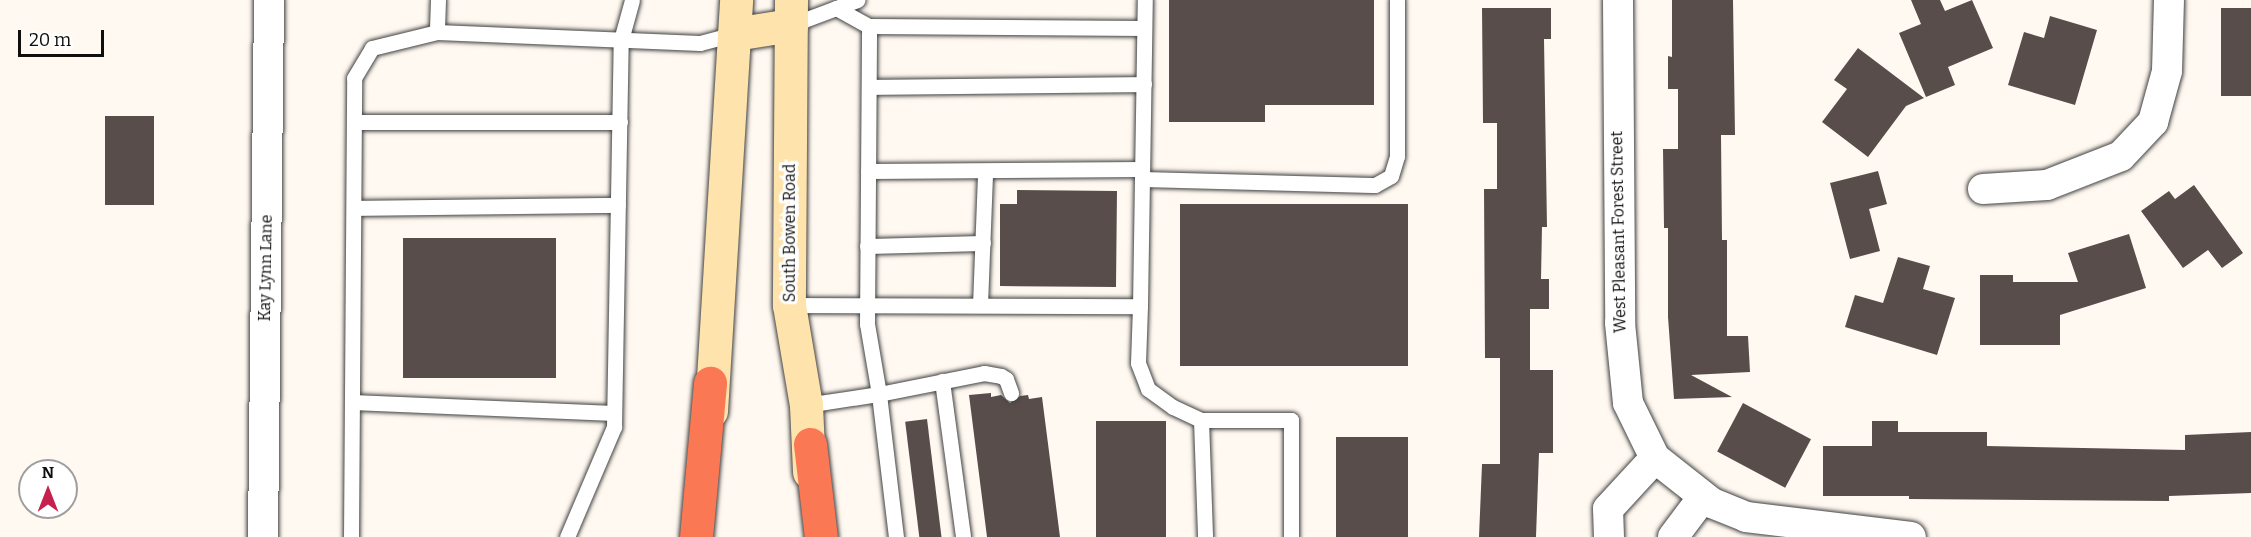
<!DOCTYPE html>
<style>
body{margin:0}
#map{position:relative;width:2251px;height:537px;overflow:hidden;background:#fff9f1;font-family:Bitter,serif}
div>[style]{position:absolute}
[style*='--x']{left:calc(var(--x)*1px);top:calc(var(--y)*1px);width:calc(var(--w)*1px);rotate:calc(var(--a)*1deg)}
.building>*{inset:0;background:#584d4b;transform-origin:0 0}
.roads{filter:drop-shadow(0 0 2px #424242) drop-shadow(0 0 2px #424242)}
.service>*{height:15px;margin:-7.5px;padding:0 7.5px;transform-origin:7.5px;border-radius:7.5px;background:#fff}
.minor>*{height:30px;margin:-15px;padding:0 15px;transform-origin:15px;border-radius:15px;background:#fff}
.secondary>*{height:33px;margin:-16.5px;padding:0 16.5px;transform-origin:16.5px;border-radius:16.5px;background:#ffe3ac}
.motorway>*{height:33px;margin:-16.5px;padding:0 16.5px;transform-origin:16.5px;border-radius:16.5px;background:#fa7954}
span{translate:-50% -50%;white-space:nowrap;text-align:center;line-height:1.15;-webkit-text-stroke:6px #fff;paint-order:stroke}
.street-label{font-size:16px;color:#0f0f0f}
.north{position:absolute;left:18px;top:459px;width:60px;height:60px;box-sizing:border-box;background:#fff;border:2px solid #9f9f9f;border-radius:50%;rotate:0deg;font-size:16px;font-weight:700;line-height:24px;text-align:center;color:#0f0f0f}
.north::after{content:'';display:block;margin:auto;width:21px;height:27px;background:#c6204e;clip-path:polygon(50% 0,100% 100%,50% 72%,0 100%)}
.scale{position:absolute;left:18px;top:30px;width:86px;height:27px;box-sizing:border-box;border:3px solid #0f0f0f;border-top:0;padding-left:8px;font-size:18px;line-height:21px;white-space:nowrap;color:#0f0f0f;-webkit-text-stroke:4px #fff;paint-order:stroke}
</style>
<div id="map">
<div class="building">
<i style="clip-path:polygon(1169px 0,1374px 0,1374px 105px,1265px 105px,1265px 122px,1169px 122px)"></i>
<i style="clip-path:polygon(1672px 0,1733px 0,1735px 135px,1721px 135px,1722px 240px,1727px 240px,1727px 336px,1748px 336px,1750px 372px,1691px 375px,1732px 397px,1674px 399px,1668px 317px,1668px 228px,1664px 228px,1663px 149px,1678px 149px,1678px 89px,1668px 89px,1668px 56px,1672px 57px)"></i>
<i style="clip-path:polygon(1911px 0,1940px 0,1945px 11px,1972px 0,1993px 48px,1948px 67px,1955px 85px,1926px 97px,1899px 33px,1921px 24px)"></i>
<i style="clip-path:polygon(1482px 8px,1551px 8px,1551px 39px,1544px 39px,1547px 227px,1542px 227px,1541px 279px,1549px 279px,1549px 309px,1530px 309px,1530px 370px,1553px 370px,1553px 453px,1539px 453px,1536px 537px,1479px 537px,1482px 464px,1500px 464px,1500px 358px,1485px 358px,1484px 189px,1497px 189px,1497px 123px,1483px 123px)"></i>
<i style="left:2251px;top:8px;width:88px;height:30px;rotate:90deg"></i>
<i style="clip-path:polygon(2050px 16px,2097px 30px,2075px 105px,2008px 85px,2024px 32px,2044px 38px)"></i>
<i style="clip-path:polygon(1858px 48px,1924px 98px,1906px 106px,1868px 157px,1822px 122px,1847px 89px,1834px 80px)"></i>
<i style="left:105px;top:116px;width:49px;height:89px"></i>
<i style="clip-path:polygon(1878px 171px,1887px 204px,1869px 209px,1880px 251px,1850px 259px,1830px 183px)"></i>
<i style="clip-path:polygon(2194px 185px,2243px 253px,2222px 268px,2208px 250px,2183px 268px,2141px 211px,2169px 191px,2175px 199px)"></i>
<i style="clip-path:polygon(1017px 190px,1117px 191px,1116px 287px,1000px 286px,1000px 204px,1017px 204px)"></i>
<i style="left:1180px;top:204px;width:228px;height:162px"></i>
<i style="clip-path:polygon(2129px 234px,2146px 288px,2060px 315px,2060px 345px,1980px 345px,1980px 275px,2013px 275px,2013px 282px,2078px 282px,2068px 253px)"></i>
<i style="left:403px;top:238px;width:153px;height:140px"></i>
<i style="clip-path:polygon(1898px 257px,1930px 266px,1923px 289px,1955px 298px,1937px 355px,1845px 327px,1855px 295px,1883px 303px)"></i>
<i style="clip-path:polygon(991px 393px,991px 397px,1001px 395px,1010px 403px,1020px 396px,1028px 395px,1029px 399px,1042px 397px,1060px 537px,987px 537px,969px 395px)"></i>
<i style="left:1743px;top:403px;width:77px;height:55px;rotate:28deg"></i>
<i style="left:927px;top:419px;width:119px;height:22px;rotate:83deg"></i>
<i style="left:1096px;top:421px;width:70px;height:116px"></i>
<i style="clip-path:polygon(1872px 421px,1898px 421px,1898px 432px,1987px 432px,1987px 446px,2185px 450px,2185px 435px,2251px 432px,2251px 493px,2169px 496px,2169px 501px,1909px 499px,1909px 496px,1823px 496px,1823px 446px,1872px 446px)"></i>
<i style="left:1336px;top:437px;width:72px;height:100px"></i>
</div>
<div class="roads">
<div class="service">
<i style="--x:438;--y:0;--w:32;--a:92"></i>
<i style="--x:437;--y:32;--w:263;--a:2.4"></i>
<i style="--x:700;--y:43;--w:35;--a:-15"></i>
<i style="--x:836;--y:8;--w:38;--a:29"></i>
<i style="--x:869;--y:26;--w:275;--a:0.4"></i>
<i style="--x:791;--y:25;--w:71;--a:-20.7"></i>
<i style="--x:869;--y:87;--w:275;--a:-0.6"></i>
<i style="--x:354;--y:122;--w:266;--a:0"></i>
<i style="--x:868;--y:171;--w:274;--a:-0.4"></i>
<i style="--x:1142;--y:179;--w:233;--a:1.5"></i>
<i style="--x:1375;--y:185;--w:18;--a:-29"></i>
<i style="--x:1391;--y:176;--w:21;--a:-73"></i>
<i style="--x:1397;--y:156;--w:156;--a:-90"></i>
<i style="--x:354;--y:208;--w:264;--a:-0.7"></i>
<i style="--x:867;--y:246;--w:116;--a:-1.5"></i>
<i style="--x:789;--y:305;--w:351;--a:0.2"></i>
<i style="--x:1140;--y:306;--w:306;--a:-89.1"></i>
<i style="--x:980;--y:305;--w:133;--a:-87.8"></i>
<i style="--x:1140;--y:306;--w:57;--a:92"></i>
<i style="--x:1138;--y:363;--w:28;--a:69"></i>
<i style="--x:1148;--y:389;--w:31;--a:36"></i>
<i style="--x:1173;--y:407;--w:31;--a:25"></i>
<i style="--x:1201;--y:420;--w:90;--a:0"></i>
<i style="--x:1291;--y:420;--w:117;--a:90"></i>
<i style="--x:942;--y:381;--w:157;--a:82.3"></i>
<i style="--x:352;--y:402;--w:262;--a:2.4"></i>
<i style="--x:806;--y:405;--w:74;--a:-8.6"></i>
<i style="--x:879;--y:394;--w:71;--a:-99.7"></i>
<i style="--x:867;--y:324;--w:298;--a:-89.6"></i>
<i style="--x:1201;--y:420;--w:117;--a:88"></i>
<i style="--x:351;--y:537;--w:459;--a:-89.6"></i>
<i style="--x:354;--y:78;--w:35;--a:-59"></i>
<i style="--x:372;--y:48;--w:67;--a:-13.8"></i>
<i style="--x:567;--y:537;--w:120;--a:-66.9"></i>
<i style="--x:614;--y:427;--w:387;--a:-89"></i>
<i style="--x:621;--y:40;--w:41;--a:-74.6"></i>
<i style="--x:896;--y:537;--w:144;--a:-96.8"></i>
<i style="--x:879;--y:394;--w:107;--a:-11.3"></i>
<i style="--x:984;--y:373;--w:17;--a:10"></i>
<i style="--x:1001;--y:376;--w:6;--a:31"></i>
<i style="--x:1006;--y:379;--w:15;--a:70"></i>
</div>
<div class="minor">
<i style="--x:1618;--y:0;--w:323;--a:89.6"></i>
<i style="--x:1620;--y:323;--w:80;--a:84.3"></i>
<i style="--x:1628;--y:403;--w:61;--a:63.9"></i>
<i style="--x:1655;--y:458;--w:73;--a:38.3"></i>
<i style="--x:1712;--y:503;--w:37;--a:22"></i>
<i style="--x:1746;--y:517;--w:166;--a:6.9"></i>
<i style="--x:1983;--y:189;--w:64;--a:-3.6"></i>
<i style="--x:2047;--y:185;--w:79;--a:-21.4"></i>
<i style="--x:2121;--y:156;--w:47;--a:-46.7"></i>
<i style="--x:2153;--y:122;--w:53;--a:-74.6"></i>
<i style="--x:2167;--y:71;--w:71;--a:-88.4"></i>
<i style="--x:263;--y:537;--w:537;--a:-89.36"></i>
<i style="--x:1609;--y:537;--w:28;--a:-92"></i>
<i style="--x:1608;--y:509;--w:69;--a:-47.3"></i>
<i style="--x:1673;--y:537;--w:50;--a:-53.1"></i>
</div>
<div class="secondary">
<i style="--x:791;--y:0;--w:305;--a:90.4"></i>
<i style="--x:789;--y:305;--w:101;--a:80.4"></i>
<i style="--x:806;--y:405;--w:67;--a:87.4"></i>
<i style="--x:734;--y:34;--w:58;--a:-9"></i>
<i style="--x:711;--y:411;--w:412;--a:-86.5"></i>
</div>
<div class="motorway">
<i style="--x:810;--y:444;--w:94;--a:83.3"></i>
<i style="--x:696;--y:537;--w:155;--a:-84.8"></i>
</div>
</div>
<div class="street-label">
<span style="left:1619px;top:232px;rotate:-91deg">West Pleasant Forest Street</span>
<span style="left:790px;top:233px;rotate:-90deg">South Bowen Road</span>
<span style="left:266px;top:268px;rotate:-89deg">Kay Lynn Lane</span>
</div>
<div class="north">N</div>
<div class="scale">20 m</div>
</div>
